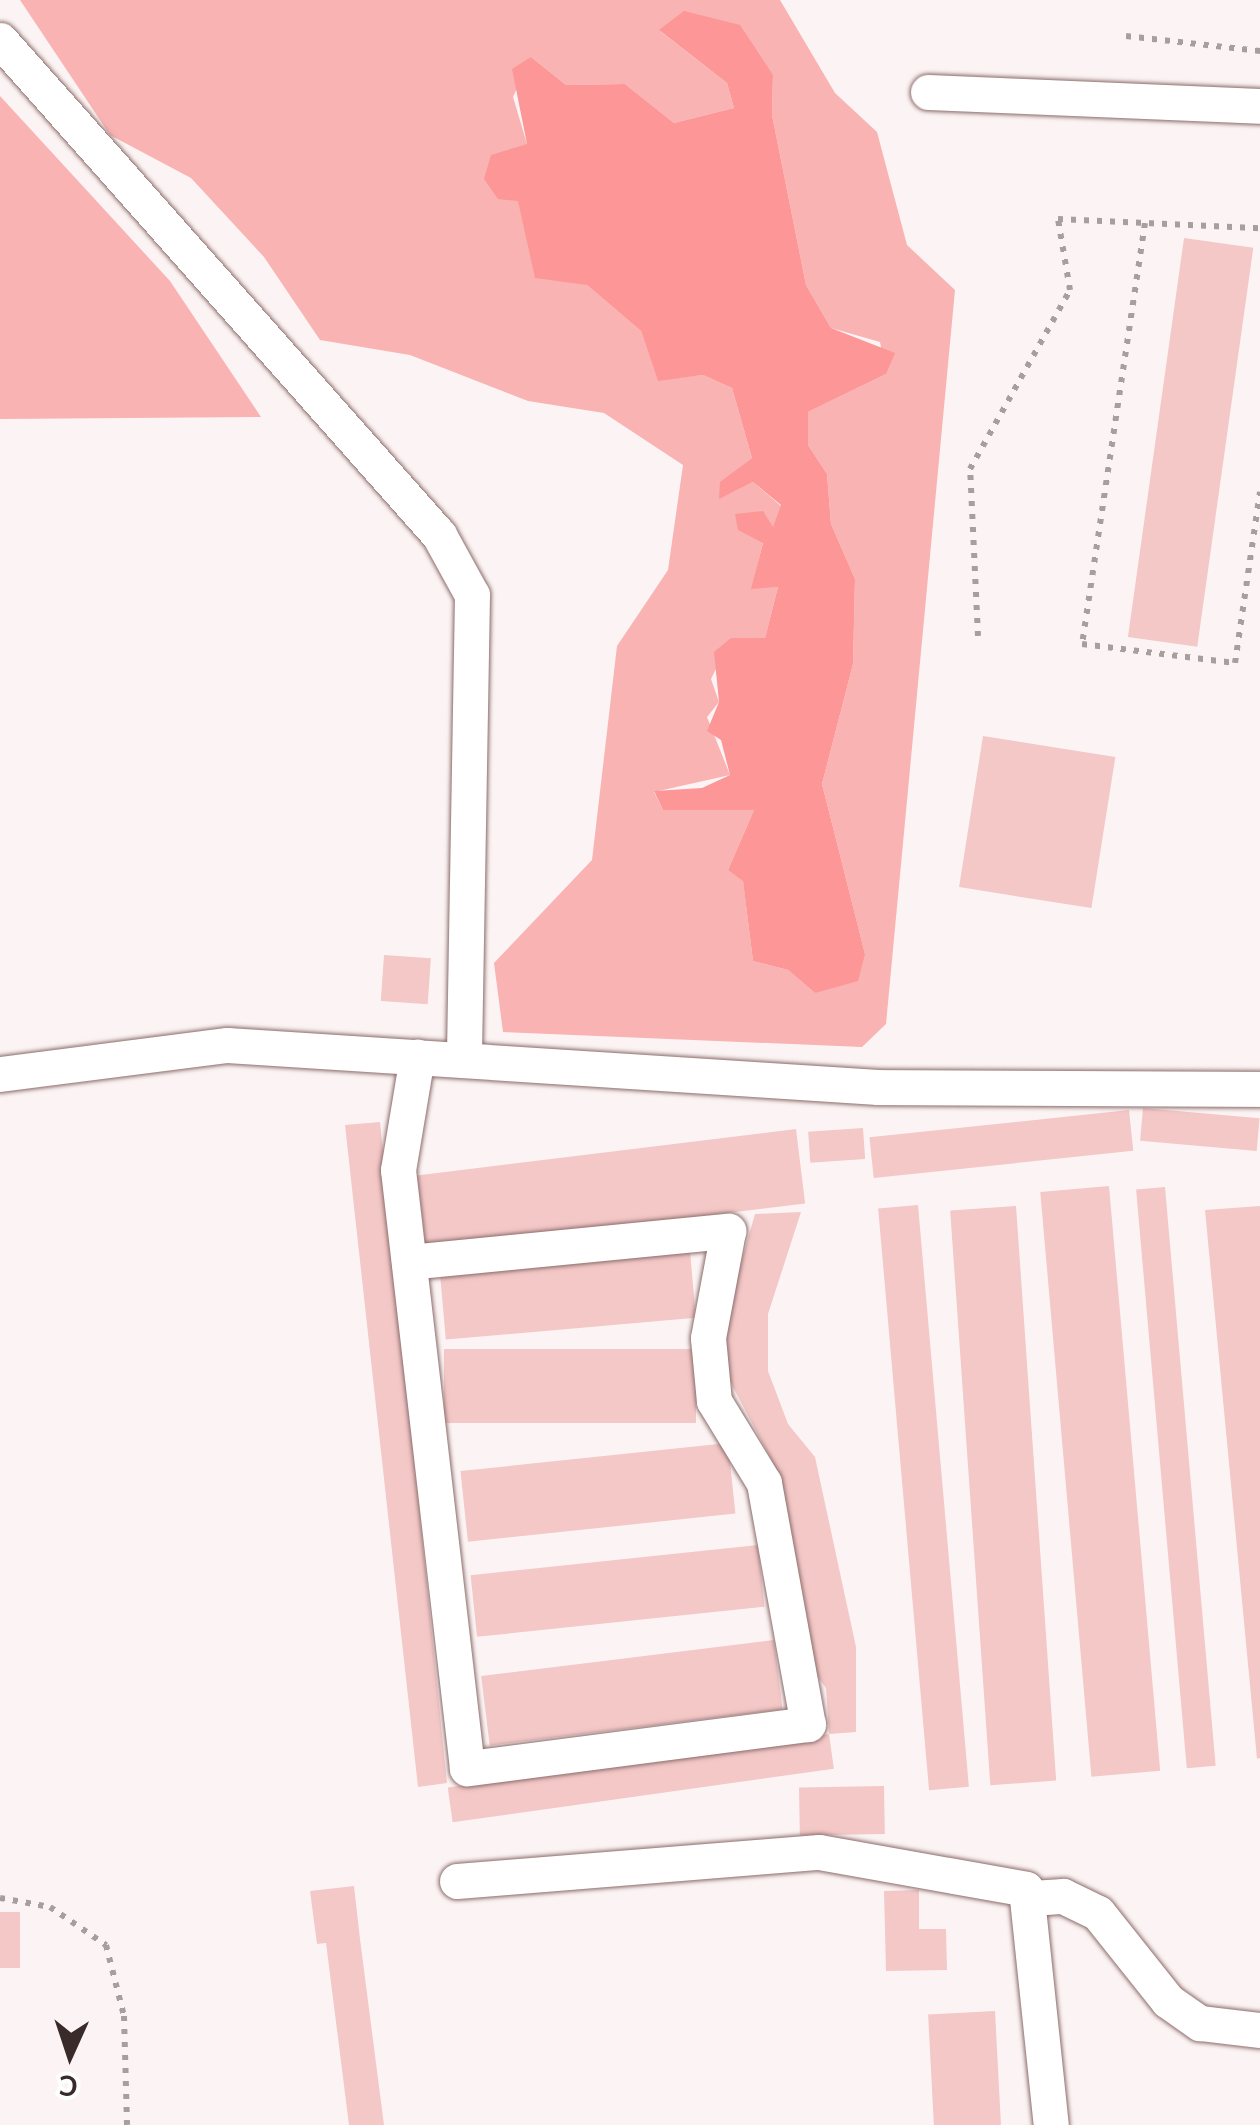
<!DOCTYPE html>
<meta charset="utf-8">
<style>
body{margin:0}
#map{position:relative;width:1260px;height:2125px;overflow:hidden;background:#fcf4f4;font-family:"Nunito Sans",sans-serif}
div>[style]{position:absolute}
[style*='--x']{left:calc(var(--x)*1px);top:calc(var(--y)*1px);width:calc(var(--w)*1px);rotate:calc(var(--a)*1deg)}
.green>*{inset:0;background:#f8b3b2}
.water>*{inset:0;background:#fc9697}
.building>*{inset:0;background:#f3c8c7;transform-origin:0 0}
.path>*{height:6px;margin-top:-3px;transform-origin:0;background:repeating-linear-gradient(90deg,#a89e9d 0 5px,transparent 0 13px)}
.roads{filter:drop-shadow(0 0 2px #8c6c6b) drop-shadow(0 0 2px #8c6c6b)}
.minor>*{height:35px;margin:-17.5px;padding:0 17.5px;transform-origin:17.5px;border-radius:17.5px;background:#fff}
span{translate:-50% -50%;white-space:nowrap;text-align:center;line-height:1.15;-webkit-text-stroke:8px #fff;paint-order:stroke}
.north{position:absolute;left:20px;top:2005px;width:100px;height:100px;-webkit-text-stroke:8px #fff;paint-order:stroke;rotate:183deg;font-size:28px;font-weight:700;line-height:40px;text-align:center;color:#392b2a}
.north::after{content:'';display:block;margin:auto;width:35px;height:45px;background:#392b2a;clip-path:polygon(50% 0,100% 100%,50% 72%,0 100%)}
</style>
<div id="map">
<div class="green">
<i style="clip-path:polygon(evenodd,20px 0,780px 0,835px 93px,877px 132px,907px 245px,955px 290px,886px 1024px,862px 1047px,503px 1032px,494px 963px,592px 860px,617px 646px,668px 570px,683px 465px,604px 413px,528px 401px,410px 355px,320px 340px,264px 257px,191px 178px,110px 135px,20px 0,660px 31px,747px 47px,773px 75px,772px 115px,806px 285px,831px 328px,880px 342px,886px 374px,808px 412px,808px 445px,827px 474px,831px 524px,855px 579px,853px 664px,822px 784px,865px 954px,815px 993px,788px 970px,753px 961px,743px 880px,728px 870px,754px 810px,663px 810px,654px 792px,730px 775px,707px 717px,719px 702px,711px 679px,731px 638px,765px 638px,778px 587px,752px 588px,763px 542px,739px 530px,773px 528px,781px 506px,753px 482px,720px 498px,721px 482px,752px 458px,732px 388px,703px 375px,658px 380px,641px 331px,587px 285px,553px 274px,518px 201px,527px 144px,513px 97px,531px 57px,566px 85px,625px 84px,674px 123px,734px 108px,727px 83px,660px 31px)"></i>
<i style="clip-path:polygon(0 96px,170px 281px,261px 417px,0 419px)"></i>
</div>
<div class="water">
<i style="clip-path:polygon(684px 11px,740px 25px,773px 75px,772px 115px,806px 285px,831px 328px,895px 353px,886px 374px,808px 412px,808px 445px,827px 474px,831px 524px,855px 579px,853px 664px,822px 784px,865px 954px,858px 981px,815px 993px,788px 970px,753px 961px,743px 881px,728px 870px,754px 810px,663px 810px,654px 791px,702px 788px,730px 775px,721px 740px,707px 731px,719px 702px,714px 652px,731px 638px,765px 638px,778px 587px,751px 589px,763px 543px,738px 530px,735px 514px,763px 511px,773px 527px,781px 505px,753px 482px,719px 499px,720px 482px,752px 458px,732px 388px,703px 375px,658px 381px,641px 331px,587px 285px,535px 278px,518px 201px,498px 199px,484px 179px,491px 155px,527px 144px,512px 69px,531px 57px,566px 85px,625px 84px,674px 123px,734px 108px,727px 83px,659px 30px)"></i>
</div>
<div class="building">
<i style="left:1184px;top:238px;width:70px;height:403px;rotate:8deg"></i>
<i style="left:983px;top:736px;width:134px;height:153px;rotate:9deg"></i>
<i style="left:384px;top:955px;width:47px;height:46px;rotate:4deg"></i>
<i style="left:1143px;top:1108px;width:117px;height:33px;rotate:5deg"></i>
<i style="left:1129px;top:1110px;width:41px;height:261px;rotate:84deg"></i>
<i style="clip-path:polygon(380px 1122px,447px 1783px,418px 1787px,345px 1125px)"></i>
<i style="left:863px;top:1128px;width:31px;height:55px;rotate:86deg"></i>
<i style="left:796px;top:1129px;width:75px;height:382px;rotate:83deg"></i>
<i style="left:1109px;top:1186px;width:587px;height:69px;rotate:85deg"></i>
<i style="left:1165px;top:1187px;width:581px;height:29px;rotate:85deg"></i>
<i style="left:918px;top:1205px;width:584px;height:40px;rotate:85deg"></i>
<i style="left:1016px;top:1206px;width:576px;height:66px;rotate:86deg"></i>
<i style="clip-path:polygon(1260px 1206px,1260px 1758px,1257px 1759px,1205px 1210px)"></i>
<i style="clip-path:polygon(801px 1212px,768px 1314px,768px 1371px,788px 1424px,815px 1457px,856px 1647px,856px 1732px,829px 1734px,826px 1688px,808px 1664px,780px 1476px,725px 1372px,724px 1322px,755px 1214px)"></i>
<i style="left:690px;top:1251px;width:67px;height:251px;rotate:85deg"></i>
<i style="left:696px;top:1349px;width:74px;height:252px;rotate:90deg"></i>
<i style="left:728px;top:1443px;width:71px;height:269px;rotate:84deg"></i>
<i style="left:758px;top:1545px;width:62px;height:289px;rotate:84deg"></i>
<i style="left:774px;top:1640px;width:70px;height:295px;rotate:83deg"></i>
<i style="left:829px;top:1734px;width:35px;height:385px;rotate:82deg"></i>
<i style="left:884px;top:1786px;width:48px;height:85px;rotate:89deg"></i>
<i style="clip-path:polygon(354px 1886px,360px 1939px,384px 2125px,349px 2125px,326px 1943px,317px 1944px,310px 1891px)"></i>
<i style="clip-path:polygon(919px 1890px,919px 1929px,946px 1929px,947px 1970px,886px 1971px,884px 1891px)"></i>
<i style="left:0;top:1912px;width:20px;height:56px"></i>
<i style="left:995px;top:2011px;width:114px;height:67px;rotate:87deg"></i>
</div>
<div class="path">
<i style="--x:1126;--y:36;--w:135;--a:6.4"></i>
<i style="--x:1145;--y:223;--w:426;--a:98.5"></i>
<i style="--x:1082;--y:644;--w:154;--a:7.1"></i>
<i style="--x:1235;--y:663;--w:173;--a:-81.7"></i>
<i style="--x:978;--y:636;--w:167;--a:-92.7"></i>
<i style="--x:970;--y:469;--w:205;--a:-60.8"></i>
<i style="--x:1070;--y:290;--w:72;--a:-99.6"></i>
<i style="--x:1058;--y:219;--w:202;--a:2.6"></i>
<i style="--x:0;--y:1898;--w:51;--a:10.2"></i>
<i style="--x:50;--y:1907;--w:68;--a:34.2"></i>
<i style="--x:106;--y:1945;--w:73;--a:75.8"></i>
<i style="--x:124;--y:2016;--w:109;--a:88.4"></i>
</div>
<div class="roads">
<div class="minor">
<i style="--x:0;--y:40;--w:662;--a:48.43"></i>
<i style="--x:439;--y:535;--w:68;--a:61.2"></i>
<i style="--x:472;--y:595;--w:465;--a:91"></i>
<i style="--x:928;--y:92;--w:332;--a:2.4"></i>
<i style="--x:0;--y:1074;--w:229;--a:-7.3"></i>
<i style="--x:227;--y:1045;--w:652;--a:3.69"></i>
<i style="--x:878;--y:1087;--w:382;--a:0.3"></i>
<i style="--x:409;--y:1262;--w:321;--a:-5.6"></i>
<i style="--x:728;--y:1231;--w:109;--a:100.6"></i>
<i style="--x:708;--y:1338;--w:63;--a:84.6"></i>
<i style="--x:714;--y:1401;--w:96;--a:58.6"></i>
<i style="--x:764;--y:1483;--w:245;--a:79.7"></i>
<i style="--x:808;--y:1724;--w:344;--a:172.6"></i>
<i style="--x:467;--y:1768;--w:602;--a:-96.58"></i>
<i style="--x:398;--y:1170;--w:115;--a:-80.5"></i>
<i style="--x:457;--y:1881;--w:363;--a:-4.6"></i>
<i style="--x:819;--y:1852;--w:210;--a:10.1"></i>
<i style="--x:1026;--y:1889;--w:237;--a:84"></i>
<i style="--x:1032;--y:1898;--w:31;--a:-4"></i>
<i style="--x:1063;--y:1896;--w:39;--a:26"></i>
<i style="--x:1098;--y:1913;--w:112;--a:51.5"></i>
<i style="--x:1168;--y:2001;--w:39;--a:35"></i>
<i style="--x:1200;--y:2023;--w:60;--a:6.7"></i>
</div>
</div>
<div class="north">С</div>
</div>
